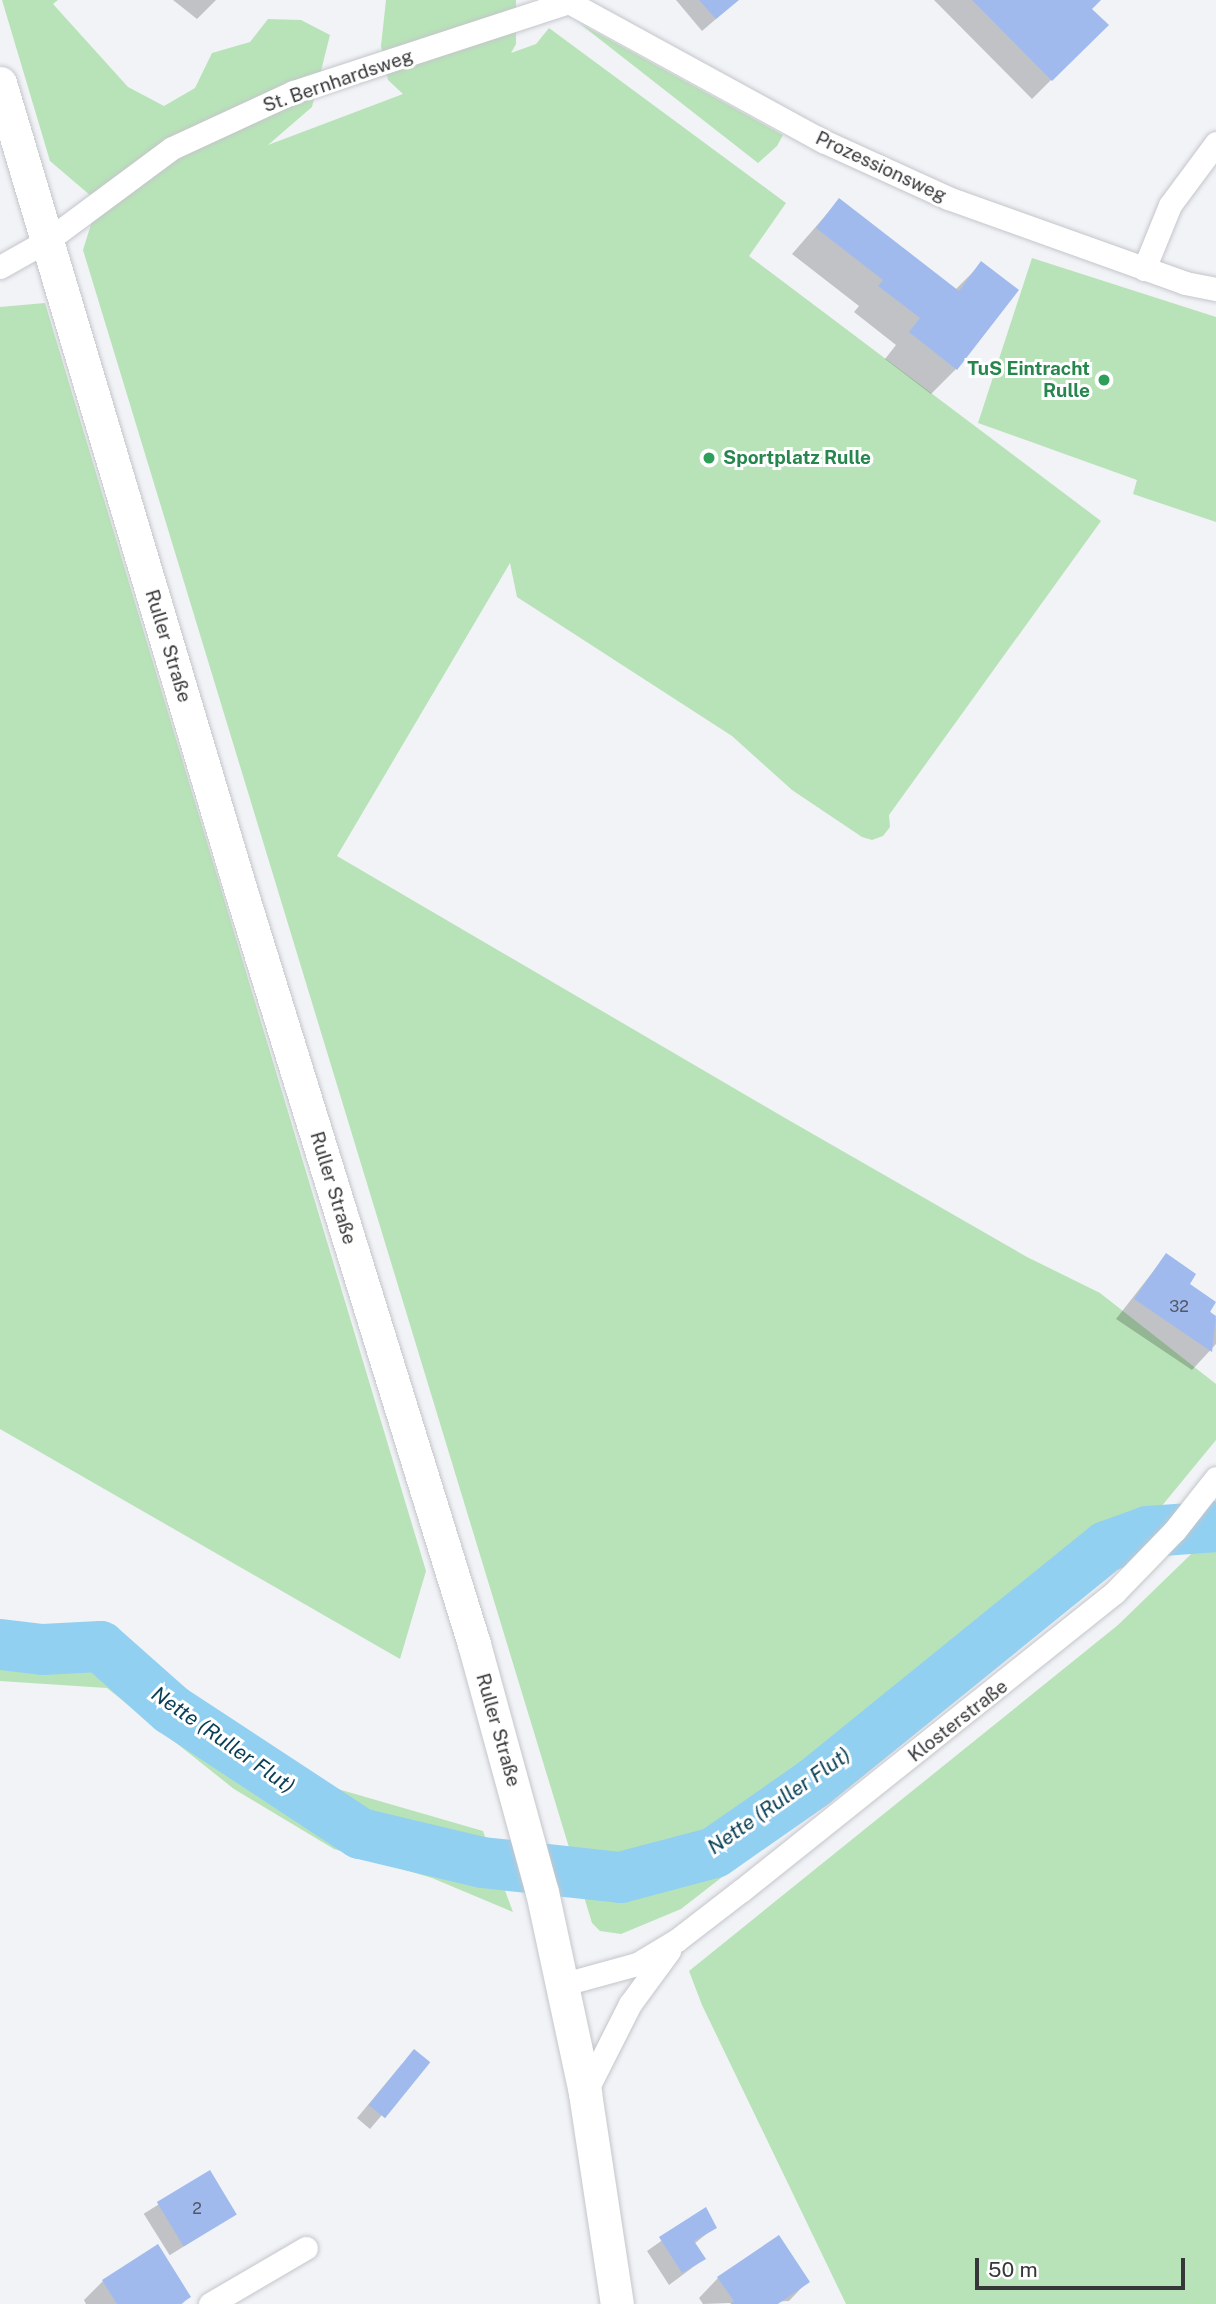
<!DOCTYPE html>
<meta charset="utf-8">
<style>
body{margin:0}
#map{position:relative;width:1216px;height:2304px;overflow:hidden;background:#f1f3f7;font-family:"Public Sans",sans-serif}
div>[style]{position:absolute}
[style*='--x']{left:calc(var(--x)*1px);top:calc(var(--y)*1px);width:calc(var(--w)*1px);rotate:calc(var(--a)*1deg)}
.green>*{inset:0;background:#b8e3b8}
.shadow>*{inset:0;background:#0003;transform-origin:0 0}
.river>*{height:51px;margin:-25.5px;padding:0 25.5px;transform-origin:25.5px;border-radius:25.5px;background:#92d0f2}
.building>*{inset:0;background:#a1baee;transform-origin:0 0}
.roads{filter:drop-shadow(0 0 2px #c4c6ca) drop-shadow(0 0 2px #c4c6ca)}
.minor>*{height:23px;margin:-11.5px;padding:0 11.5px;transform-origin:11.5px;border-radius:11.5px;background:#fff}
.secondary>*{height:33px;margin:-16.5px;padding:0 16.5px;transform-origin:16.5px;border-radius:16.5px;background:#fff}
.dots>*{width:19px;height:19px;translate:-50% -50%;box-sizing:border-box;border:4px solid #fff;border-radius:50%}
span{translate:-50% -50%;white-space:nowrap;text-align:center;line-height:1.15;-webkit-text-stroke:6px #fff;paint-order:stroke}
.number-label{font-size:16px;color:#515866}
.number-label span{-webkit-text-stroke-width:0}
.street-label{font-size:19px;color:#363738}
.leisure-label{font-size:19px;color:#27864d;font-weight:700}
.right{translate:-100% -50%;text-align:right}
.left{translate:0 -50%;text-align:left}
.water-label{font-size:21px;color:#0a4057;font-style:italic}
.scale{position:absolute;left:975px;top:2258px;width:210px;height:32px;box-sizing:border-box;border:4px solid #363738;border-top:0;padding-left:9px;font-size:21px;line-height:24px;white-space:nowrap;color:#363738;-webkit-text-stroke:5px #fff;paint-order:stroke}
</style>
<div id="map">
<div class="green">
<i style="clip-path:polygon(2px 0,58px 0,53px 4px,128px 87px,164px 106px,195px 88px,212px 53px,250px 42px,268px 19px,301px 20px,330px 35px,312px 107px,268px 145px,403px 94px,388px 80px,381px 46px,386px 0,516px 0,516px 44px,511px 53px,536px 44px,549px 28px,786px 203px,749px 256px,1101px 521px,889px 815px,890px 827px,883px 836px,872px 840px,862px 837px,792px 790px,732px 736px,517px 597px,510px 563px,337px 856px,785px 1118px,1027px 1257px,1100px 1293px,1216px 1384px,1216px 1440px,1096px 1586px,681px 1909px,621px 1934px,600px 1931px,592px 1923px,83px 250px,98px 202px,50px 161px)"></i>
<i style="clip-path:polygon(579px 23px,783px 135px,777px 146px,758px 163px)"></i>
<i style="clip-path:polygon(1032px 258px,1216px 317px,1216px 522px,1133px 494px,1137px 480px,978px 423px)"></i>
<i style="clip-path:polygon(45px 303px,426px 1571px,400px 1659px,0 1429px,0 307px)"></i>
<i style="clip-path:polygon(1216px 1530px,1216px 2304px,846px 2304px,702px 2005px,689px 1971px,1118px 1625px)"></i>
<i style="clip-path:polygon(0 1644px,42px 1649px,100px 1646px,222px 1725px,286px 1774px,483px 1831px,513px 1912px,432px 1878px,334px 1849px,234px 1789px,107px 1688px,0 1681px)"></i>
</div>
<div class="shadow">
<i style="clip-path:polygon(173px 0,216px 0,197px 19px)"></i>
<i style="clip-path:polygon(676px 0,738px 0,702px 31px)"></i>
<i style="clip-path:polygon(934px 0,1099px 0,1090px 9px,1106px 25px,1032px 99px)"></i>
<i style="clip-path:polygon(839px 200px,955px 290px,982px 263px,956px 369px,931px 394px,885px 359px,896px 345px,854px 312px,859px 306px,792px 254px)"></i>
<i style="clip-path:polygon(1166px 1255px,1216px 1319px,1216px 1344px,1192px 1370px,1116px 1319px)"></i>
<i style="clip-path:polygon(427px 2062px,370px 2129px,357px 2118px,402px 2064px)"></i>
<i style="left:209px;top:2173px;width:49px;height:77px;rotate:58deg"></i>
<i style="clip-path:polygon(705px 2210px,715px 2227px,694px 2244px,704px 2259px,669px 2285px,647px 2251px)"></i>
<i style="clip-path:polygon(778px 2238px,808px 2281px,789px 2301px,703px 2304px,699px 2298px,718px 2278px)"></i>
<i style="clip-path:polygon(103px 2281px,189px 2297px,182px 2304px,86px 2304px,84px 2300px)"></i>
</div>
<div class="river">
<i style="--x:0;--y:1644;--w:42;--a:6.8"></i>
<i style="--x:42;--y:1649;--w:58;--a:-3"></i>
<i style="--x:100;--y:1646;--w:95;--a:41.6"></i>
<i style="--x:171;--y:1709;--w:226;--a:33.3"></i>
<i style="--x:360;--y:1833;--w:125;--a:13.4"></i>
<i style="--x:482;--y:1862;--w:139;--a:6.2"></i>
<i style="--x:620;--y:1877;--w:97;--a:-14.9"></i>
<i style="--x:714;--y:1852;--w:121;--a:-34.9"></i>
<i style="--x:813;--y:1783;--w:377;--a:-39"></i>
<i style="--x:1106;--y:1546;--w:44;--a:-20.1"></i>
<i style="--x:1147;--y:1531;--w:69;--a:-4.1"></i>
</div>
<div class="building">
<i style="clip-path:polygon(699px 0,739px 0,716px 19px)"></i>
<i style="clip-path:polygon(972px 0,1101px 0,1092px 9px,1109px 25px,1052px 81px)"></i>
<i style="clip-path:polygon(839px 198px,959px 291px,981px 261px,1019px 290px,957px 370px,909px 332px,920px 318px,878px 286px,883px 280px,816px 228px)"></i>
<i style="clip-path:polygon(1166px 1253px,1196px 1274px,1190px 1284px,1216px 1302px,1210px 1312px,1216px 1316px,1212px 1352px,1134px 1299px)"></i>
<i style="left:414px;top:2049px;width:21px;height:72px;rotate:39deg"></i>
<i style="left:210px;top:2170px;width:52px;height:62px;rotate:59deg"></i>
<i style="clip-path:polygon(706px 2207px,717px 2228px,694px 2241px,706px 2259px,682px 2273px,659px 2237px)"></i>
<i style="clip-path:polygon(779px 2235px,810px 2282px,778px 2304px,730px 2304px,734px 2301px,717px 2277px)"></i>
<i style="clip-path:polygon(158px 2244px,191px 2297px,180px 2304px,117px 2304px,102px 2280px)"></i>
</div>
<div class="roads">
<div class="minor">
<i style="--x:565;--y:0;--w:294;--a:28.7"></i>
<i style="--x:823;--y:141;--w:137;--a:24.5"></i>
<i style="--x:948;--y:198;--w:252;--a:19.7"></i>
<i style="--x:1185;--y:283;--w:32;--a:11"></i>
<i style="--x:0;--y:267;--w:55;--a:-29.4"></i>
<i style="--x:48;--y:240;--w:154;--a:-36.6"></i>
<i style="--x:172;--y:148;--w:133;--a:-24.8"></i>
<i style="--x:293;--y:92;--w:296;--a:-18.1"></i>
<i style="--x:1144;--y:269;--w:69;--a:-67.9"></i>
<i style="--x:1170;--y:205;--w:77;--a:-53.4"></i>
<i style="--x:564;--y:1984;--w:76;--a:-15.3"></i>
<i style="--x:637;--y:1964;--w:47;--a:-31"></i>
<i style="--x:677;--y:1940;--w:82;--a:-37.6"></i>
<i style="--x:742;--y:1890;--w:476;--a:-38.6"></i>
<i style="--x:1114;--y:1593;--w:88;--a:-45.9"></i>
<i style="--x:1175;--y:1530;--w:66;--a:-51.7"></i>
<i style="--x:585;--y:2093;--w:100;--a:-63.2"></i>
<i style="--x:630;--y:2004;--w:66;--a:-53.7"></i>
<i style="--x:210;--y:2304;--w:111;--a:-30.3"></i>
</div>
<div class="secondary">
<i style="--x:0;--y:83;--w:840;--a:73.4"></i>
<i style="--x:240;--y:888;--w:791;--a:72.8"></i>
<i style="--x:474;--y:1644;--w:257;--a:74.7"></i>
<i style="--x:542;--y:1892;--w:206;--a:77.9"></i>
<i style="--x:585;--y:2093;--w:213;--a:81.4"></i>
</div>
</div>
<div class="dots">
<i style="left:1104px;top:380px;background:#2e9e5b"></i>
<i style="left:709px;top:458px;background:#2e9e5b"></i>
</div>
<div class="number-label">
<span style="left:1179px;top:1307px">32</span>
<span style="left:197px;top:2209px">2</span>
</div>
<div class="street-label">
<span style="left:338px;top:81px;rotate:-19deg">St. Bernhardsweg</span>
<span style="left:881px;top:167px;rotate:25deg">Prozessionsweg</span>
<span style="left:168px;top:646px;rotate:73deg">Ruller Straße</span>
<span style="left:333px;top:1188px;rotate:73deg">Ruller Straße</span>
<span style="left:958px;top:1721px;rotate:-38deg">Klosterstraße</span>
<span style="left:498px;top:1730px;rotate:74deg">Ruller Straße</span>
</div>
<div class="leisure-label">
<span class="right" style="left:1090px;top:380px">TuS Eintracht<br>Rulle</span>
<span class="left" style="left:723px;top:458px">Sportplatz Rulle</span>
</div>
<div class="water-label">
<span style="left:223px;top:1740px;rotate:35deg">Nette (Ruller Flut)</span>
<span style="left:779px;top:1801px;rotate:-35deg">Nette (Ruller Flut)</span>
</div>
<div class="scale">50 m</div>
</div>
